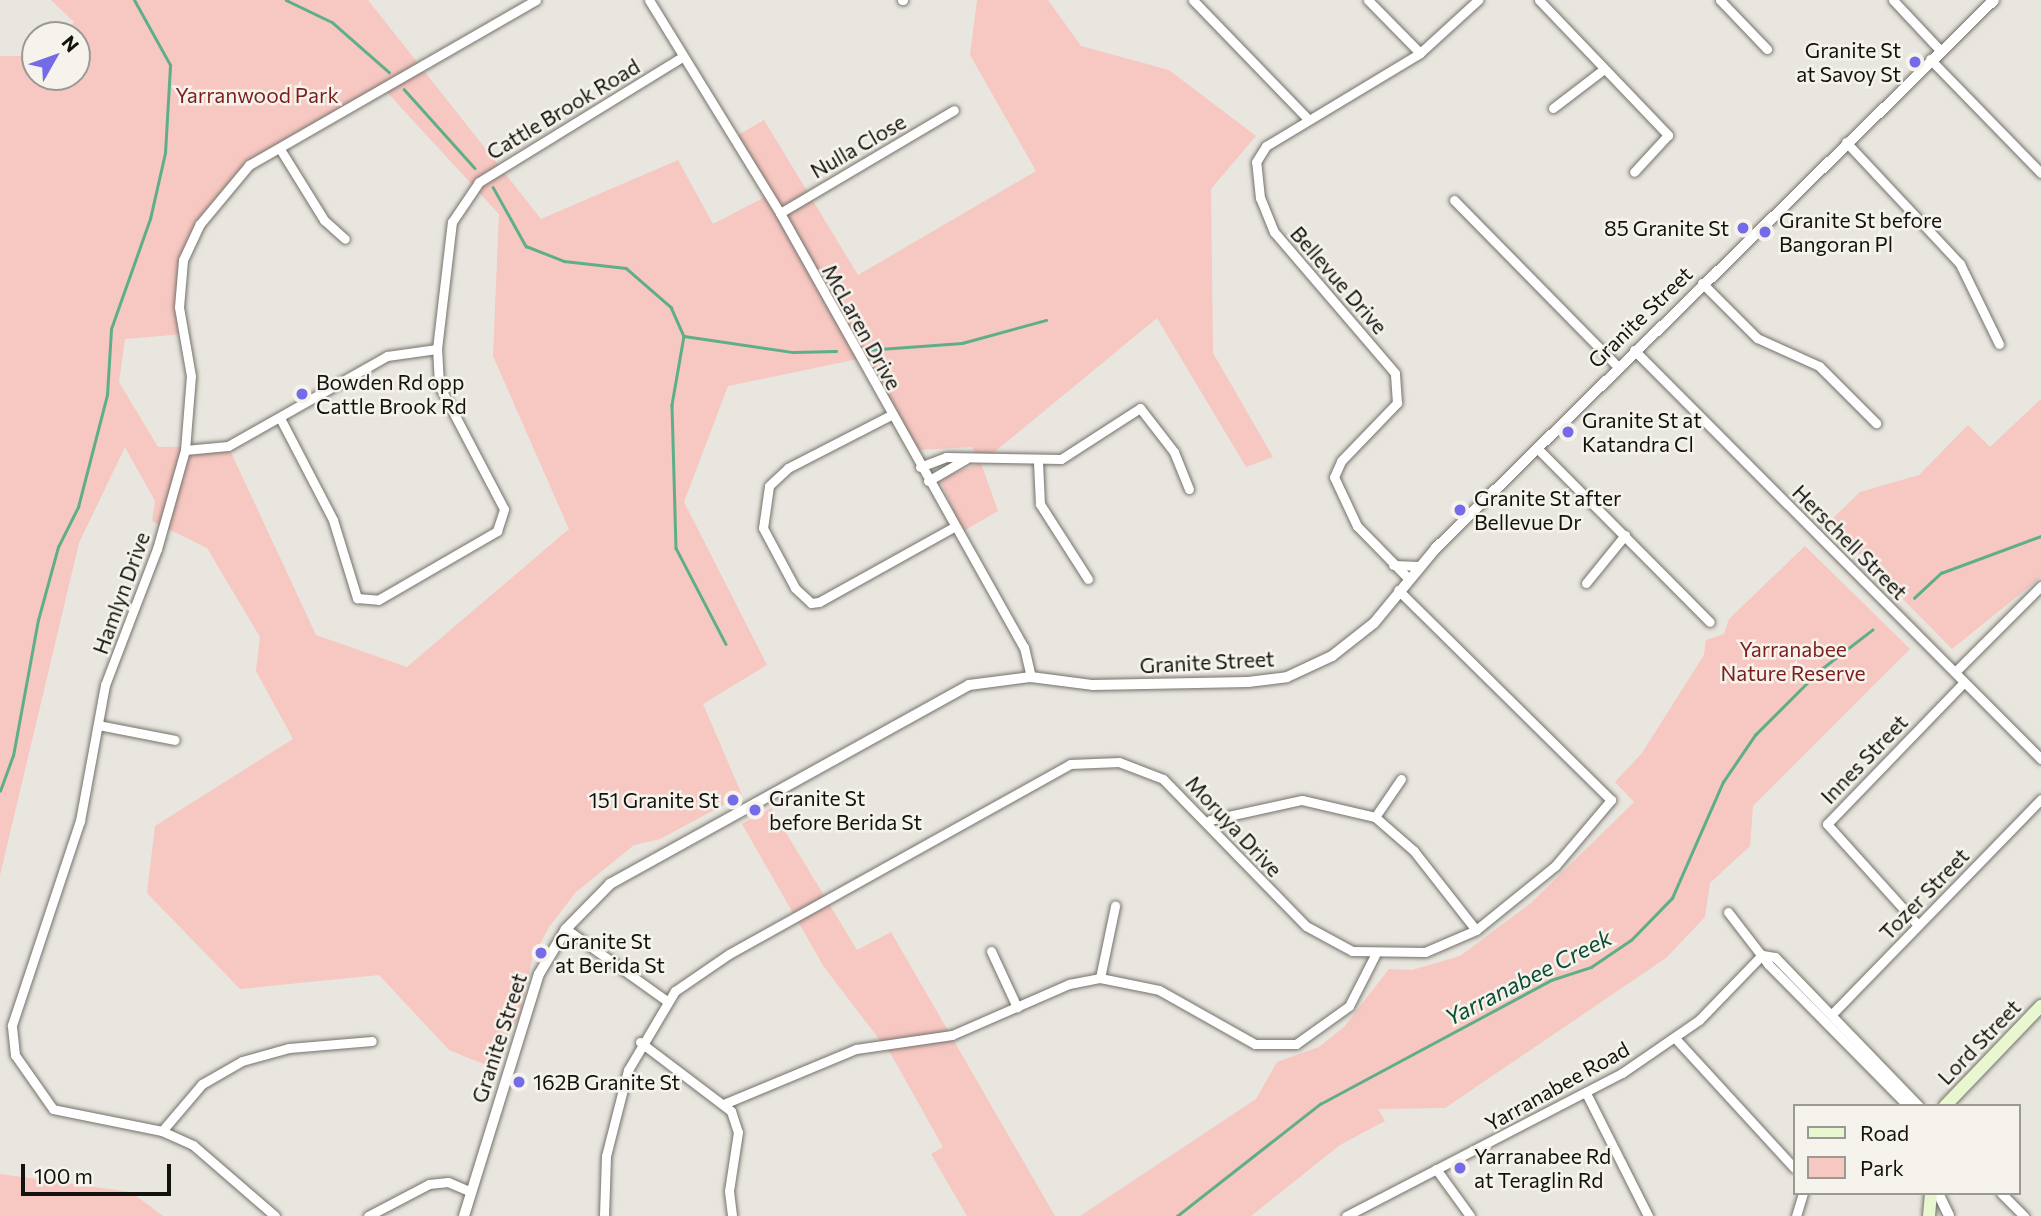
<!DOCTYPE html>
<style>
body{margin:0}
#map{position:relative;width:2041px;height:1216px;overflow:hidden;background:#e8e6de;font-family:Commissioner,sans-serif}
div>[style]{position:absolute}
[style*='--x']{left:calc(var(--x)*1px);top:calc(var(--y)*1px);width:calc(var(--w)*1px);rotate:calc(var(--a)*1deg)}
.green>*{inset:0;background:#f7c7c1}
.stream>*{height:2.5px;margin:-1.25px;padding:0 1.25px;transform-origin:1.25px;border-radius:1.25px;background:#5eaf89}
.roads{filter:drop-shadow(0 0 2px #74726b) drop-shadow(0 0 2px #74726b)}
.minor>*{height:9px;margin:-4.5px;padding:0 4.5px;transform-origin:4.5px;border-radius:4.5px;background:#fff}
.tertiary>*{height:10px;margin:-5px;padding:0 5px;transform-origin:5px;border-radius:5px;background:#fff}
.secondary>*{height:12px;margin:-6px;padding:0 6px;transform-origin:6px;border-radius:6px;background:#e8f7d0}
.dots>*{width:19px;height:19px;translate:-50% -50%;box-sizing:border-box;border:4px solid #f5f3eb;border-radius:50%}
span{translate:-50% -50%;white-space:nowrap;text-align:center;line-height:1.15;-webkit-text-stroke:5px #f5f3eb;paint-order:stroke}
.poi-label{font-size:21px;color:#13120f}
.right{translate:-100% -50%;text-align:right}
.left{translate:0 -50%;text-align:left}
.park-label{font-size:21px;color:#7c1e1e}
.street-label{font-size:21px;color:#13120f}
.water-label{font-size:23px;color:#094d33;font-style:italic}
.legend{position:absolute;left:1793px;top:1104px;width:228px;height:91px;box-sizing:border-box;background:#f5f3eb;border:2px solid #9b9993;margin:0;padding:9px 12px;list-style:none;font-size:21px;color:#13120f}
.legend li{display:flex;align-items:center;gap:14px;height:35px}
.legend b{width:35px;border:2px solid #9b9993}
.north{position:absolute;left:21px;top:21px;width:70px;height:70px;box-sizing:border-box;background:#f5f3eb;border:2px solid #9b9993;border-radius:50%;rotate:50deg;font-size:19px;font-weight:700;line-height:28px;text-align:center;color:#13120f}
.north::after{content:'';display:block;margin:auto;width:24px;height:32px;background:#756be6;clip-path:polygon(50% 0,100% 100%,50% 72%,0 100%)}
.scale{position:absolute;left:21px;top:1164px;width:150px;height:32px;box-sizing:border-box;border:4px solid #13120f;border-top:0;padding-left:9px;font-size:21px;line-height:24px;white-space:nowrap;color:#13120f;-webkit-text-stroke:5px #f5f3eb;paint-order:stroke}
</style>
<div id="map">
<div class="green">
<i style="clip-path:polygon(evenodd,51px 0,368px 0,541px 219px,678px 160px,713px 224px,767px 196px,731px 139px,764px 120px,858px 275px,1036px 171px,970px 55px,977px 0,1048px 0,1081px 46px,1169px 70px,1256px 136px,1211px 189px,1213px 353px,1273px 457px,1246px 467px,1157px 318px,981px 463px,998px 511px,962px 532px,940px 479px,980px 463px,972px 447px,918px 450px,858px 359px,728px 386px,684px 502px,767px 665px,703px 704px,742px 795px,660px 839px,634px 845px,576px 892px,549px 927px,532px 960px,519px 1018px,486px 1065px,449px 1050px,379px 975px,240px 989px,147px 893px,155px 826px,293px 739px,256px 671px,260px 637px,207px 548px,152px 521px,155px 501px,125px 447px,79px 543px,0 875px,0 56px,35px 56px,35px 77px,77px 77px,77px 35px,63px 35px,74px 22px,51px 0,384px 89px,499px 214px,493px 356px,569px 529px,407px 667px,316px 635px,228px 446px,158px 447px,119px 382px,125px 339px,184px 334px,183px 260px,220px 193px,249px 165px,384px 89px)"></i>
<i style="clip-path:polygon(2041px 399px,2041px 577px,1952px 649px,1828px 523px,1860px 492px,1919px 475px,1968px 425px,1990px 447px)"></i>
<i style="clip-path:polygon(1805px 546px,1910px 649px,1753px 806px,1750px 846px,1710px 883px,1705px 917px,1666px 958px,1445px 1108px,1378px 1109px,1385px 1121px,1340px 1145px,1251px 1216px,1080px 1216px,1256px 1099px,1277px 1062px,1319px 1047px,1344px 1027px,1389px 969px,1412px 970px,1460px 956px,1531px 903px,1634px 802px,1615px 782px,1642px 753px,1704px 655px,1706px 640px,1724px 634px,1729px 619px)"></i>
<i style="clip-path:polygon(771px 808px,857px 950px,891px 932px,1055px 1216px,967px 1216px,931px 1154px,943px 1147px,892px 1056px,824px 967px,742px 824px)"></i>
<i style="clip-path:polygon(0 1174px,131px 1192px,163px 1216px,0 1216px)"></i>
</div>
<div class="stream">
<i style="--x:286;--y:0;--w:51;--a:25.6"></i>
<i style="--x:332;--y:22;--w:76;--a:41.3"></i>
<i style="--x:404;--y:89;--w:106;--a:48.1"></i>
<i style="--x:493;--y:187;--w:68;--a:60.8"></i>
<i style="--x:526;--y:246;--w:41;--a:21.5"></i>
<i style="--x:564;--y:261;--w:62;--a:6.4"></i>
<i style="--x:626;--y:268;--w:60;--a:40.9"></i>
<i style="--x:671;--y:307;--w:32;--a:66"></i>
<i style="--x:684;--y:336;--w:110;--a:8.4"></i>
<i style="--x:793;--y:352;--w:43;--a:-1.3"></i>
<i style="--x:684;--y:336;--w:70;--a:99.9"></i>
<i style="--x:672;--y:405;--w:143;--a:88.4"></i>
<i style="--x:676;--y:548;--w:108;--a:62.5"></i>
<i style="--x:866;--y:350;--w:96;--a:-4.2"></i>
<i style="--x:962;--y:343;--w:87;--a:-15.3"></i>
<i style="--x:1914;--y:598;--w:37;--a:-43"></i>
<i style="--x:1941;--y:573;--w:107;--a:-20.3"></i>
<i style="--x:0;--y:791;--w:37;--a:-70"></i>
<i style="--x:13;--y:756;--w:138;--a:-79.6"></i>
<i style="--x:38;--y:620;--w:76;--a:-74.7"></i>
<i style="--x:58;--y:547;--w:45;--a:-63.4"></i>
<i style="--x:78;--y:507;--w:116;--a:-75.5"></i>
<i style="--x:107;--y:395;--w:66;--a:-86.5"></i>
<i style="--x:111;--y:329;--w:117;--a:-70.5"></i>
<i style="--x:150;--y:219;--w:68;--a:-77.2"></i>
<i style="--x:165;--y:153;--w:88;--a:-86.7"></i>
<i style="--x:170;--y:65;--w:74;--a:-119"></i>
<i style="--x:1177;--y:1216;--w:182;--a:-38.1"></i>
<i style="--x:1320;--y:1104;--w:262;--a:-28.2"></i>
<i style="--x:1551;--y:980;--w:42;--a:-18"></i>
<i style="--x:1591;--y:967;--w:48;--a:-34"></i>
<i style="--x:1631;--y:940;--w:59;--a:-45.7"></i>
<i style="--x:1672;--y:898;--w:127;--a:-66.3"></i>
<i style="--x:1723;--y:782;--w:57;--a:-55.8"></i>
<i style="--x:1755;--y:735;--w:92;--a:-45"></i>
<i style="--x:1820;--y:670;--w:66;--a:-37.6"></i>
</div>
<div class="roads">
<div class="minor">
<i style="--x:649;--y:0;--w:250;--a:58.4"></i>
<i style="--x:780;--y:213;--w:498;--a:60.7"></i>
<i style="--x:1024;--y:647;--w:31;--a:77"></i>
<i style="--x:902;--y:0;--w:1;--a:0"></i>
<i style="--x:1193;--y:0;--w:165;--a:46"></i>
<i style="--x:1368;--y:0;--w:74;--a:45.5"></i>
<i style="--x:1539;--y:0;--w:187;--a:46.3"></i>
<i style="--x:1668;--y:135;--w:50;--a:132.6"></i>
<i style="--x:1720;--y:0;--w:68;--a:46.2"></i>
<i style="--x:1893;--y:0;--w:69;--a:46.8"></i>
<i style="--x:1930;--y:59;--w:159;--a:45.8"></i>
<i style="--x:1553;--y:108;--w:64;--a:-37.4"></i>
<i style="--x:1846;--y:142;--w:167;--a:46.9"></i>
<i style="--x:1960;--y:264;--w:89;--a:64"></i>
<i style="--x:280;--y:149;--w:84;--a:58.2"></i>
<i style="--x:324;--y:220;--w:28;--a:42"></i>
<i style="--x:1454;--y:200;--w:233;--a:45.5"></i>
<i style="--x:780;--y:213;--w:202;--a:-30.6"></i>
<i style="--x:1702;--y:283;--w:78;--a:45"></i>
<i style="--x:1757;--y:338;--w:68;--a:24.3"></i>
<i style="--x:1819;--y:366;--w:81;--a:45"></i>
<i style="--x:1634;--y:350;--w:577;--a:45.14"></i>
<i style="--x:891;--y:415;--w:116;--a:152.8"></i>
<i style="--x:788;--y:468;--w:26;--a:137"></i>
<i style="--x:769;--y:486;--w:42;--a:98.1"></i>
<i style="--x:763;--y:528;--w:68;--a:61.9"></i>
<i style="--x:795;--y:588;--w:22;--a:43"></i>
<i style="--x:811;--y:603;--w:8;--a:-7"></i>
<i style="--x:819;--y:602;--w:154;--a:-29.1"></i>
<i style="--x:280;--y:418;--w:115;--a:62.5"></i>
<i style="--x:333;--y:520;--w:82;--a:72.9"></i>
<i style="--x:357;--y:598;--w:21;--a:5"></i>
<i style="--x:378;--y:600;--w:138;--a:-30.1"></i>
<i style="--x:497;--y:531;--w:23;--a:-72"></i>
<i style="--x:504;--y:509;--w:140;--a:-117.7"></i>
<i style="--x:439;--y:385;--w:36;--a:-93"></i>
<i style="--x:437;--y:349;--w:128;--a:-83.3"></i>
<i style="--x:452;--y:222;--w:48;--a:-56"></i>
<i style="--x:479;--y:182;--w:238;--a:-31.6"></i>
<i style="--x:1537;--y:448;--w:245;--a:45.2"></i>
<i style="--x:185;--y:450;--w:43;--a:-5.3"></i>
<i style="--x:228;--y:446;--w:183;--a:-29.5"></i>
<i style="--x:387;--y:356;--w:50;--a:-8"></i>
<i style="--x:1038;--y:462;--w:42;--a:87.3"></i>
<i style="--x:1040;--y:504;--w:89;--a:57.4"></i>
<i style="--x:920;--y:467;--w:28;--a:-21"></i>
<i style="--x:946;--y:457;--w:115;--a:1"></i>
<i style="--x:1061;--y:459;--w:94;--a:-32.8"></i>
<i style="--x:1140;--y:408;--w:56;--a:52.3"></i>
<i style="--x:1174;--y:452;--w:40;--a:68"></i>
<i style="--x:928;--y:481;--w:44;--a:-30.1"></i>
<i style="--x:1393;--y:565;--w:26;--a:2"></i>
<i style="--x:1408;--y:578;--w:73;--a:-134.4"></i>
<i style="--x:1357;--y:526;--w:54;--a:-115.1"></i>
<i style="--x:1334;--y:477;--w:17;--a:-66"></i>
<i style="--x:1341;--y:461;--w:81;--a:-46"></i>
<i style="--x:1397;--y:403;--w:30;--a:-94"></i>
<i style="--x:1395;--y:373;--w:186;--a:-130.6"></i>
<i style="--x:1274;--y:232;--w:37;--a:-112"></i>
<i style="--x:1260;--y:198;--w:36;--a:-96"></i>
<i style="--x:1256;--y:162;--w:19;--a:-58"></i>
<i style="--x:1266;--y:146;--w:180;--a:-31.1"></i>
<i style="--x:1420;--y:53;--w:79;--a:-42.4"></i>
<i style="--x:1586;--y:583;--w:62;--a:-50.9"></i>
<i style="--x:1955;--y:672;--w:122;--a:-45"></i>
<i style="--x:98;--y:725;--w:78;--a:11"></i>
<i style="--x:1375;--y:817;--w:46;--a:-55.6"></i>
<i style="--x:1210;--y:820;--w:94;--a:-12.3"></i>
<i style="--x:1302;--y:800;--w:75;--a:13.1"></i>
<i style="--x:1375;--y:817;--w:52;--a:41.1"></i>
<i style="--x:1414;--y:851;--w:100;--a:51.9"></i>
<i style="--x:1728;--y:912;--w:66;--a:52.4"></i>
<i style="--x:1768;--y:964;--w:199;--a:45.4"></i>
<i style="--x:1918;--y:925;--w:136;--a:-132"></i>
<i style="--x:1827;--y:824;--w:197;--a:-46"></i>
<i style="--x:566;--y:929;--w:124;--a:35.5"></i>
<i style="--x:991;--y:951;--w:62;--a:65.1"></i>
<i style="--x:1762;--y:955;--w:13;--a:9"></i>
<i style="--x:1775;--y:957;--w:207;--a:46"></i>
<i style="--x:1100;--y:978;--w:74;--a:-78.2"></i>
<i style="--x:1833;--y:1013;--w:298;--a:-45.8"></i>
<i style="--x:1675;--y:1038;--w:176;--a:47.5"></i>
<i style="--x:640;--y:1042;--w:114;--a:37.2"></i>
<i style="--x:731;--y:1111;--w:22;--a:72"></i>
<i style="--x:738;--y:1132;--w:60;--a:98.7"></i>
<i style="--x:729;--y:1191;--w:25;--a:83"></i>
<i style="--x:1586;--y:1093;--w:138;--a:63.2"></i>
<i style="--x:726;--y:1103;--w:141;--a:-22.6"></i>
<i style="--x:856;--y:1049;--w:97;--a:-8.3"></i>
<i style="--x:952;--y:1035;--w:128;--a:-23.6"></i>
<i style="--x:1069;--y:984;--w:32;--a:-11"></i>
<i style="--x:1100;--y:978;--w:60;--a:11.5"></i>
<i style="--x:1159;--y:990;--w:110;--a:29.4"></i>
<i style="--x:1255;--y:1044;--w:41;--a:0"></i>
<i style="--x:1296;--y:1044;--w:65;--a:-35.6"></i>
<i style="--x:1349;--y:1006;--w:57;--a:-63"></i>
<i style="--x:162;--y:1131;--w:62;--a:-49.6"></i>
<i style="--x:202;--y:1084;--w:46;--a:-29.9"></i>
<i style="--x:242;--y:1061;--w:49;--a:-15.5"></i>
<i style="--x:289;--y:1048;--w:83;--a:-4.8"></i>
<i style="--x:1436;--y:1169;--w:58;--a:54.1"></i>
<i style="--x:2001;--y:1193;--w:33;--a:45"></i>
<i style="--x:275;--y:1216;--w:108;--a:-139.1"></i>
<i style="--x:193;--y:1145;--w:34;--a:-156"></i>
<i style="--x:162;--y:1131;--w:111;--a:-168.6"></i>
<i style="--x:53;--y:1109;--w:66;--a:-125.1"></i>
<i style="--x:15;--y:1055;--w:30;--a:-96"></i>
<i style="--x:12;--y:1025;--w:215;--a:-71.6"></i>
<i style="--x:80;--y:821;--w:138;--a:-79.6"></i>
<i style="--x:105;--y:685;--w:146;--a:-69.1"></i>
<i style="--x:157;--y:549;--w:103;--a:-74.2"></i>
<i style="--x:185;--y:450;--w:74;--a:-85.4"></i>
<i style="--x:191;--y:376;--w:70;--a:-99.9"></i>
<i style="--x:179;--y:307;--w:47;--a:-85.1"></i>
<i style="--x:183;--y:260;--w:40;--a:-65"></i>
<i style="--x:200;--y:224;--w:77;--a:-50.3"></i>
<i style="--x:249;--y:165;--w:331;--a:-29.9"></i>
<i style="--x:368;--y:1216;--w:69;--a:-27.7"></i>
<i style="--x:429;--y:1184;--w:19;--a:-6"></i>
<i style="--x:448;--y:1182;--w:25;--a:23"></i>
<i style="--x:604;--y:1216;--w:60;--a:-88.1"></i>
<i style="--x:606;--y:1156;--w:89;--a:-75.7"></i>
<i style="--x:628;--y:1070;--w:92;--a:-59.3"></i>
<i style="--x:675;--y:991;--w:65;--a:-34.4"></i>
<i style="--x:729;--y:954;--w:390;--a:-29.1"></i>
<i style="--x:1070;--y:764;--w:49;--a:-2.3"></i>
<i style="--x:1119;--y:762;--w:47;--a:21.1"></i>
<i style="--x:1163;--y:779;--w:205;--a:45.8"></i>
<i style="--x:1306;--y:926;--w:52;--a:28.5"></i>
<i style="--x:1352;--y:951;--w:73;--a:0.8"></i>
<i style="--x:1425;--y:952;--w:56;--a:-23.3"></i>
<i style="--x:1476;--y:930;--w:102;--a:-39"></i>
<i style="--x:1555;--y:866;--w:87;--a:-49.7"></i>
<i style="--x:1611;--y:800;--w:299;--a:-135.4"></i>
<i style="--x:1346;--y:1216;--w:311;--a:-27.4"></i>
<i style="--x:1622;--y:1073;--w:93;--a:-34.5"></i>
<i style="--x:1699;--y:1020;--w:91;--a:-45.9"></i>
<i style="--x:1796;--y:1216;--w:24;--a:-73"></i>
</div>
<div class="tertiary">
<i style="--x:1938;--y:1193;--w:25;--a:64"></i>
<i style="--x:464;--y:1216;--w:253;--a:-72.8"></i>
<i style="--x:539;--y:974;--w:52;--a:-59"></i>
<i style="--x:566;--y:929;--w:63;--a:-45.6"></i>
<i style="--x:610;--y:884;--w:410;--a:-29"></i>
<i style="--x:969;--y:685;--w:63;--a:-7.4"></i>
<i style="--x:1031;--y:677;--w:63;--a:7.4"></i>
<i style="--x:1093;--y:685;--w:155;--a:-1.1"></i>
<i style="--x:1248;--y:682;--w:39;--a:-7"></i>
<i style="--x:1287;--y:677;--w:50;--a:-25"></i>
<i style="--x:1332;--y:656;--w:53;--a:-38.2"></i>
<i style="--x:1374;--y:623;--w:97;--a:-50.4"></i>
<i style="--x:1436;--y:548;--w:782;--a:-44.48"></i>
</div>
<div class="secondary">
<i style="--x:1945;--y:1106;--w:139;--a:-46.2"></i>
<i style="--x:1929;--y:1216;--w:23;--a:-85"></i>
</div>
</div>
<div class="dots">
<i style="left:1915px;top:62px;background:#756be6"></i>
<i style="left:1743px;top:228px;background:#756be6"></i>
<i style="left:1765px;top:232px;background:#756be6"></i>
<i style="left:302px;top:394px;background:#756be6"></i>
<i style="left:1568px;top:432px;background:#756be6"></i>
<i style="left:1460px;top:510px;background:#756be6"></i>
<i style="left:733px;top:800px;background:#756be6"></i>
<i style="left:755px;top:810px;background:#756be6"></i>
<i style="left:541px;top:953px;background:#756be6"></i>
<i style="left:519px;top:1082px;background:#756be6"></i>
<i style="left:1460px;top:1168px;background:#756be6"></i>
</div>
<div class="poi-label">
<span class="right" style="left:1901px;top:62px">Granite St<br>at Savoy St</span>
<span class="left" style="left:1779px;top:232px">Granite St before<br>Bangoran Pl</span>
<span class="right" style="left:1729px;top:228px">85 Granite St</span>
<span class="left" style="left:316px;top:394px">Bowden Rd opp<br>Cattle Brook Rd</span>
<span class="left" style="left:1582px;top:432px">Granite St at<br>Katandra Cl</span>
<span class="left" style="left:1474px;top:510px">Granite St after<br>Bellevue Dr</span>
<span class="left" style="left:769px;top:810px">Granite St<br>before Berida St</span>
<span class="right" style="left:719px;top:800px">151 Granite St</span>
<span class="left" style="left:555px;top:953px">Granite St<br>at Berida St</span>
<span class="left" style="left:533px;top:1082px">162B Granite St</span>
<span class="left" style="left:1474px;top:1168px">Yarranabee Rd<br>at Teraglin Rd</span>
</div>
<div class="park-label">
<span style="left:257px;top:95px">Yarranwood Park</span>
<span style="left:1793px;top:661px">Yarranabee<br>Nature Reserve</span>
</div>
<div class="street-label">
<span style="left:563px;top:109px;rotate:-31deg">Cattle Brook Road</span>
<span style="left:858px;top:146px;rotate:-30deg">Nulla Close</span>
<span style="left:1339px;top:280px;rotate:49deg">Bellevue Drive</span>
<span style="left:1640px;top:317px;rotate:-44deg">Granite Street</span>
<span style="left:862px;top:327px;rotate:61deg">McLaren Drive</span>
<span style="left:1850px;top:542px;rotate:45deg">Herschell Street</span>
<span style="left:121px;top:593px;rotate:-70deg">Hamlyn Drive</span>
<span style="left:1207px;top:662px;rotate:-3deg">Granite Street</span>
<span style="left:1864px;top:759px;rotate:-46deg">Innes Street</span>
<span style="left:1234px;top:826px;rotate:47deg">Moruya Drive</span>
<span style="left:1924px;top:894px;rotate:-46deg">Tozer Street</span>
<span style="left:499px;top:1038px;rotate:-72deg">Granite Street</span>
<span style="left:1979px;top:1042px;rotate:-46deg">Lord Street</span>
<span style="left:1557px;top:1086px;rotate:-29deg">Yarranabee Road</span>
</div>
<div class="water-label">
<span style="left:1528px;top:977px;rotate:-27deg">Yarranabee Creek</span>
</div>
<ul class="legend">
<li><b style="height:9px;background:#e8f7d0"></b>Road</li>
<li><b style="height:19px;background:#f7c7c1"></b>Park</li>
</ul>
<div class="north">N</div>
<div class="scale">100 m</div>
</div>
